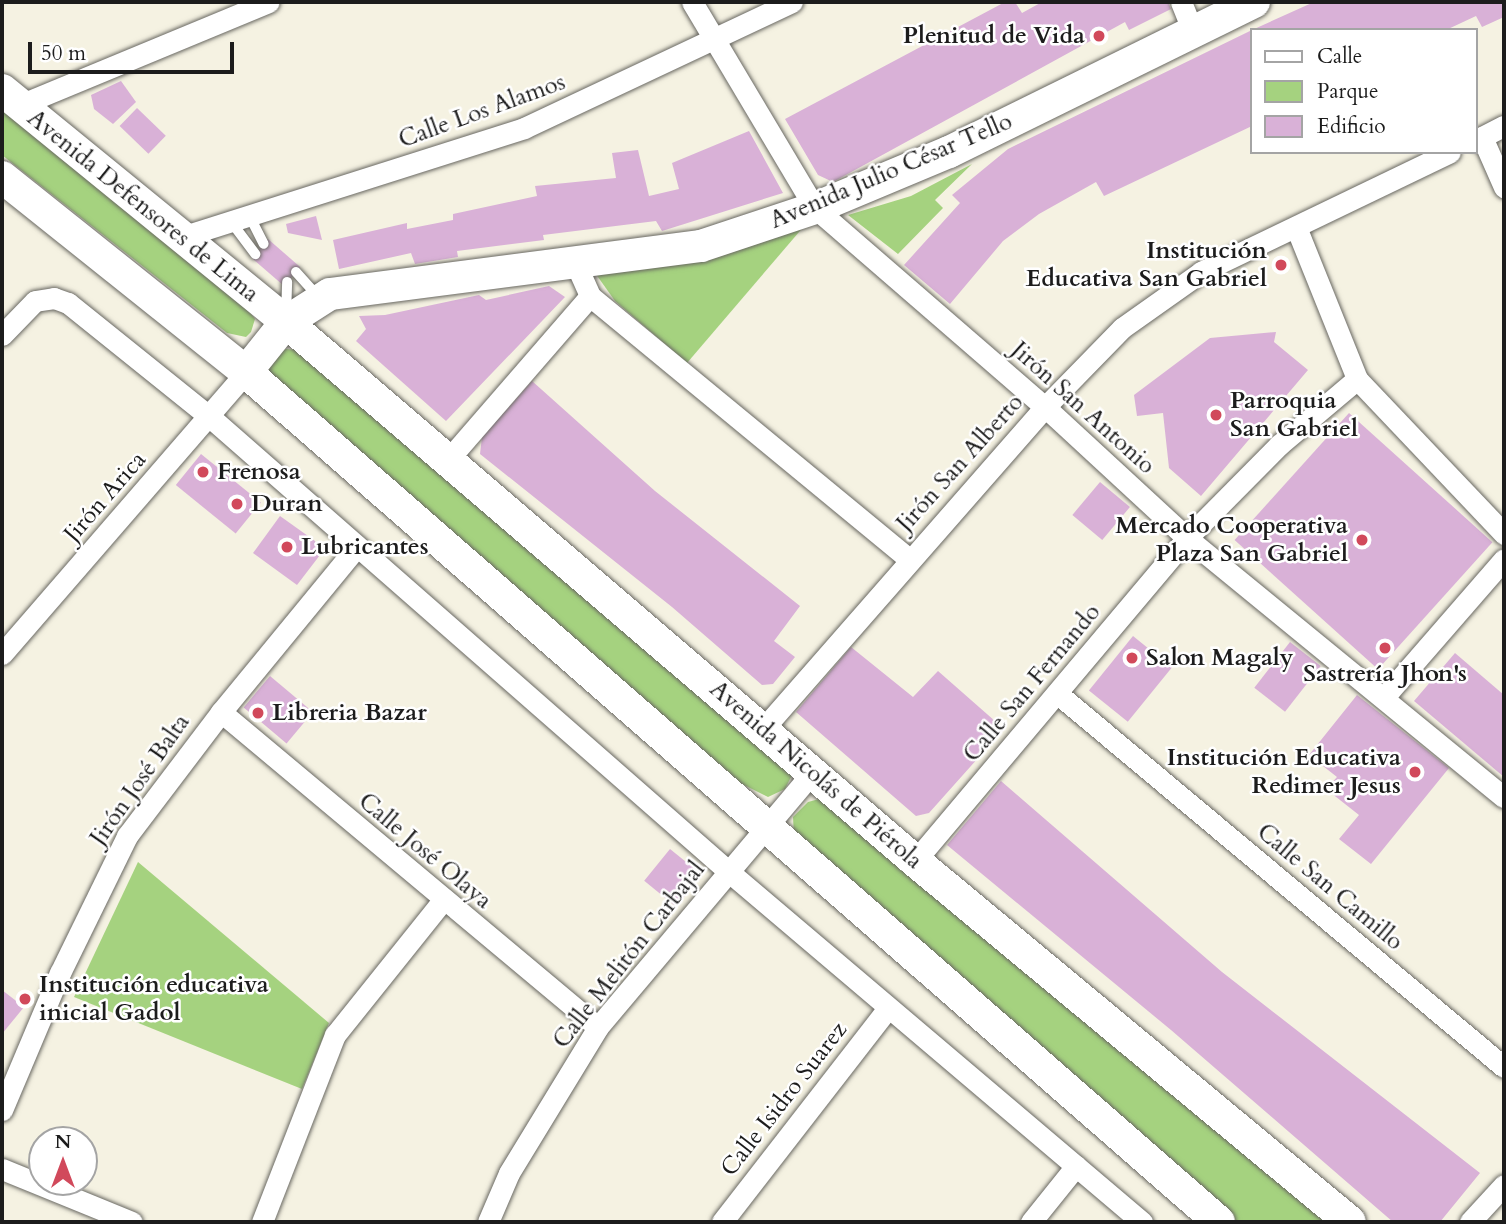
<!DOCTYPE html>
<meta charset="utf-8">
<style>
body{margin:0}
#map{position:relative;width:1506px;height:1224px;overflow:hidden;background:#f5f2e2;font-family:Cardo,serif}
div>[style]{position:absolute}
[style*='--x']{left:calc(var(--x)*1px);top:calc(var(--y)*1px);width:calc(var(--w)*1px);rotate:calc(var(--a)*1deg)}
.green>*{inset:0;background:#a5d27f}
.building>*{inset:0;background:#d9b1d7;transform-origin:0 0}
.roads{filter:drop-shadow(0 0 2px #686761) drop-shadow(0 0 2px #686761)}
.lane>*{height:10px;margin:-5px;padding:0 5px;transform-origin:5px;border-radius:5px;background:#fff}
.street>*{height:21px;margin:-10.5px;padding:0 10.5px;transform-origin:10.5px;border-radius:10.5px;background:#fff}
.secondary>*{height:32px;margin:-16px;padding:0 16px;transform-origin:16px;border-radius:16px;background:#fff}
.dots>*{width:19px;height:19px;translate:-50% -50%;box-sizing:border-box;border:4px solid #fff;border-radius:50%}
span{translate:-50% -50%;white-space:nowrap;text-align:center;line-height:1.15;-webkit-text-stroke:5px #fff;paint-order:stroke}
.poi-label{font-size:24px;color:#1c1c1c;font-weight:700}
.right{translate:-100% -50%;text-align:right}
.left{translate:0 -50%;text-align:left}
.street-label{font-size:24px;color:#1c1c1c}
.frame{position:absolute;inset:0;border:4px solid #1c1c1c;pointer-events:none}
.legend{position:absolute;left:1250px;top:28px;width:228px;height:126px;box-sizing:border-box;background:#fff;border:2px solid #a4a4a4;margin:0;padding:9px 12px;list-style:none;font-size:21px;color:#1c1c1c}
.legend li{display:flex;align-items:center;gap:14px;height:35px}
.legend b{width:35px;border:2px solid #a4a4a4}
.north{position:absolute;left:28px;top:1126px;width:70px;height:70px;box-sizing:border-box;background:#fff;border:2px solid #a4a4a4;border-radius:50%;rotate:0deg;font-size:19px;font-weight:700;line-height:28px;text-align:center;color:#1c1c1c}
.north::after{content:'';display:block;margin:auto;width:24px;height:32px;background:#d1495b;clip-path:polygon(50% 0,100% 100%,50% 72%,0 100%)}
.scale{position:absolute;left:28px;top:42px;width:206px;height:32px;box-sizing:border-box;border:4px solid #1c1c1c;border-top:0;padding-left:9px;font-size:21px;line-height:24px;white-space:nowrap;color:#1c1c1c;-webkit-text-stroke:5px #fff;paint-order:stroke}
</style>
<div id="map">
<div class="green">
<i style="clip-path:polygon(2px 107px,248px 310px,255px 319px,251px 332px,246px 337px,227px 333px,2px 155px)"></i>
<i style="clip-path:polygon(972px 164px,935px 200px,943px 208px,898px 254px,848px 215px,911px 196px)"></i>
<i style="clip-path:polygon(811px 218px,687px 363px,615px 301px,593px 270px)"></i>
<i style="clip-path:polygon(286px 349px,299px 350px,792px 775px,785px 789px,768px 797px,742px 784px,269px 375px,268px 366px,278px 351px)"></i>
<i style="clip-path:polygon(819px 799px,857px 826px,1325px 1222px,1238px 1222px,794px 835px,793px 817px,808px 802px)"></i>
<i style="clip-path:polygon(138px 862px,329px 1023px,302px 1089px,74px 997px)"></i>
</div>
<div class="building">
<i style="clip-path:polygon(1005px 2px,1015px 2px,1022px 13px,1042px 2px,1168px 2px,1171px 9px,1129px 30px,1125px 22px,833px 182px,818px 175px,785px 119px)"></i>
<i style="clip-path:polygon(1314px 2px,1504px 2px,1504px 17px,1482px 27px,1476px 16px,1446px 30px,1252px 30px)"></i>
<i style="clip-path:polygon(1252px 30px,1252px 126px,1104px 196px,1096px 182px,1039px 214px,1003px 241px,950px 304px,904px 265px,960px 203px,952px 195px,1008px 149px)"></i>
<i style="clip-path:polygon(121px 81px,136px 102px,113px 124px,94px 109px,91px 95px)"></i>
<i style="left:137px;top:108px;width:40px;height:25px;rotate:44deg"></i>
<i style="clip-path:polygon(749px 131px,783px 193px,662px 231px,656px 221px,543px 235px,544px 240px,457px 251px,458px 257px,415px 264px,411px 253px,339px 269px,333px 240px,407px 223px,407px 229px,453px 220px,453px 214px,537px 196px,535px 186px,616px 178px,612px 153px,638px 150px,649px 196px,679px 189px,672px 163px)"></i>
<i style="clip-path:polygon(316px 216px,322px 240px,288px 233px,286px 224px)"></i>
<i style="left:268px;top:239px;width:43px;height:25px;rotate:41deg"></i>
<i style="clip-path:polygon(549px 286px,565px 297px,446px 421px,356px 341px,366px 329px,359px 316px,385px 315px,479px 295px,486px 300px)"></i>
<i style="clip-path:polygon(1276px 332px,1274px 342px,1308px 370px,1201px 496px,1169px 468px,1163px 413px,1137px 416px,1134px 395px,1210px 338px)"></i>
<i style="clip-path:polygon(532px 381px,655px 491px,800px 606px,774px 641px,795px 657px,773px 684px,762px 685px,672px 607px,480px 454px,482px 437px)"></i>
<i style="left:1349px;top:413px;width:193px;height:171px;rotate:42deg"></i>
<i style="left:201px;top:454px;width:77px;height:40px;rotate:39deg"></i>
<i style="left:1100px;top:482px;width:39px;height:43px;rotate:40deg"></i>
<i style="clip-path:polygon(280px 516px,315px 541px,320px 555px,297px 585px,253px 553px)"></i>
<i style="left:1133px;top:636px;width:50px;height:70px;rotate:39deg"></i>
<i style="left:1290px;top:642px;width:39px;height:58px;rotate:38deg"></i>
<i style="clip-path:polygon(851px 647px,913px 697px,938px 671px,1004px 729px,929px 813px,916px 816px,796px 712px)"></i>
<i style="clip-path:polygon(1455px 653px,1504px 695px,1504px 777px,1414px 701px)"></i>
<i style="left:270px;top:676px;width:56px;height:41px;rotate:40deg"></i>
<i style="clip-path:polygon(1357px 695px,1449px 768px,1371px 864px,1339px 839px,1359px 815px,1326px 789px,1337px 777px,1309px 755px)"></i>
<i style="clip-path:polygon(1001px 781px,1222px 972px,1480px 1173px,1440px 1222px,1393px 1222px,1171px 1030px,947px 845px)"></i>
<i style="left:670px;top:849px;width:41px;height:41px;rotate:39deg"></i>
<i style="clip-path:polygon(2px 990px,24px 1007px,2px 1034px)"></i>
</div>
<div class="roads">
<div class="lane">
<i style="--x:250;--y:217;--w:30;--a:63"></i>
<i style="--x:232;--y:223;--w:39;--a:53"></i>
<i style="--x:296;--y:272;--w:36;--a:48"></i>
<i style="--x:286;--y:315;--w:33;--a:-88"></i>
</div>
<div class="street">
<i style="--x:692;--y:2;--w:240;--a:59.2"></i>
<i style="--x:815;--y:208;--w:304;--a:40.9"></i>
<i style="--x:1045;--y:407;--w:193;--a:42.7"></i>
<i style="--x:1187;--y:538;--w:409;--a:39.3"></i>
<i style="--x:1181;--y:2;--w:31;--a:68"></i>
<i style="--x:20;--y:105;--w:269;--a:-22.5"></i>
<i style="--x:1482;--y:137;--w:55;--a:66.3"></i>
<i style="--x:1476;--y:140;--w:31;--a:-27"></i>
<i style="--x:1296;--y:227;--w:164;--a:68.1"></i>
<i style="--x:1357;--y:379;--w:214;--a:46.5"></i>
<i style="--x:178;--y:238;--w:363;--a:-17.6"></i>
<i style="--x:524;--y:128;--w:296;--a:-25.2"></i>
<i style="--x:575;--y:262;--w:37;--a:66"></i>
<i style="--x:590;--y:296;--w:413;--a:39.5"></i>
<i style="--x:2;--y:335;--w:47;--a:-45.9"></i>
<i style="--x:35;--y:301;--w:19;--a:-9"></i>
<i style="--x:54;--y:298;--w:15;--a:20"></i>
<i style="--x:68;--y:303;--w:182;--a:38.8"></i>
<i style="--x:210;--y:417;--w:689;--a:41.23"></i>
<i style="--x:728;--y:871;--w:543;--a:40.29"></i>
<i style="--x:447;--y:461;--w:218;--a:-49.1"></i>
<i style="--x:2;--y:654;--w:373;--a:-49.1"></i>
<i style="--x:1058;--y:694;--w:581;--a:39.91"></i>
<i style="--x:1385;--y:696;--w:181;--a:-49"></i>
<i style="--x:221;--y:712;--w:491;--a:39.9"></i>
<i style="--x:763;--y:729;--w:428;--a:-48.8"></i>
<i style="--x:1045;--y:407;--w:110;--a:-45.7"></i>
<i style="--x:1122;--y:328;--w:97;--a:-35.3"></i>
<i style="--x:1201;--y:272;--w:276;--a:-25.7"></i>
<i style="--x:915;--y:861;--w:422;--a:-49.9"></i>
<i style="--x:1187;--y:538;--w:131;--a:-45.3"></i>
<i style="--x:1279;--y:445;--w:102;--a:-40.2"></i>
<i style="--x:2;--y:1110;--w:149;--a:-67.1"></i>
<i style="--x:60;--y:973;--w:153;--a:-63.9"></i>
<i style="--x:127;--y:836;--w:156;--a:-52.8"></i>
<i style="--x:221;--y:712;--w:211;--a:-50.6"></i>
<i style="--x:2;--y:1169;--w:140;--a:22.2"></i>
<i style="--x:262;--y:1222;--w:201;--a:-68.7"></i>
<i style="--x:335;--y:1035;--w:173;--a:-51.3"></i>
<i style="--x:488;--y:1222;--w:53;--a:-66.8"></i>
<i style="--x:509;--y:1173;--w:171;--a:-58.6"></i>
<i style="--x:598;--y:1027;--w:334;--a:-49.9"></i>
<i style="--x:722;--y:1222;--w:271;--a:-52.2"></i>
<i style="--x:1031;--y:1222;--w:72;--a:-51.2"></i>
<i style="--x:1470;--y:1222;--w:50;--a:-47.4"></i>
</div>
<div class="secondary">
<i style="--x:2;--y:90;--w:367;--a:39.2"></i>
<i style="--x:286;--y:322;--w:828;--a:40.59"></i>
<i style="--x:915;--y:861;--w:565;--a:39.69"></i>
<i style="--x:2;--y:177;--w:312;--a:38.6"></i>
<i style="--x:246;--y:372;--w:1292;--a:41.14"></i>
<i style="--x:246;--y:372;--w:64;--a:-51.3"></i>
<i style="--x:286;--y:322;--w:52;--a:-32.5"></i>
<i style="--x:330;--y:294;--w:374;--a:-7.4"></i>
<i style="--x:701;--y:246;--w:120;--a:-18.4"></i>
<i style="--x:815;--y:208;--w:145;--a:-22.7"></i>
<i style="--x:949;--y:152;--w:340;--a:-26.2"></i>
</div>
</div>
<div class="dots">
<i style="left:1099px;top:36px;background:#d1495b"></i>
<i style="left:1281px;top:265px;background:#d1495b"></i>
<i style="left:1216px;top:415px;background:#d1495b"></i>
<i style="left:203px;top:472px;background:#d1495b"></i>
<i style="left:237px;top:504px;background:#d1495b"></i>
<i style="left:1362px;top:540px;background:#d1495b"></i>
<i style="left:287px;top:547px;background:#d1495b"></i>
<i style="left:1385px;top:648px;background:#d1495b"></i>
<i style="left:1132px;top:658px;background:#d1495b"></i>
<i style="left:258px;top:713px;background:#d1495b"></i>
<i style="left:1415px;top:772px;background:#d1495b"></i>
<i style="left:25px;top:999px;background:#d1495b"></i>
</div>
<div class="poi-label">
<span class="right" style="left:1085px;top:36px">Plenitud de Vida</span>
<span class="right" style="left:1267px;top:265px">Institución<br>Educativa San Gabriel</span>
<span class="left" style="left:1230px;top:415px">Parroquia<br>San Gabriel</span>
<span class="left" style="left:217px;top:472px">Frenosa</span>
<span class="left" style="left:251px;top:504px">Duran</span>
<span class="right" style="left:1348px;top:540px">Mercado Cooperativa<br>Plaza San Gabriel</span>
<span class="left" style="left:301px;top:547px">Lubricantes</span>
<span class="left" style="left:1146px;top:658px">Salon Magaly</span>
<span style="left:1385px;top:674px">Sastrería Jhon's</span>
<span class="left" style="left:272px;top:713px">Libreria Bazar</span>
<span class="right" style="left:1401px;top:772px">Institución Educativa<br>Redimer Jesus</span>
<span class="left" style="left:39px;top:999px">Institución educativa<br>inicial Gadol</span>
</div>
<div class="street-label">
<span style="left:482px;top:111px;rotate:-20deg">Calle Los Alamos</span>
<span style="left:891px;top:171px;rotate:-23deg">Avenida Julio César Tello</span>
<span style="left:143px;top:206px;rotate:39deg">Avenida Defensores de Lima</span>
<span style="left:1083px;top:408px;rotate:42deg">Jirón San Antonio</span>
<span style="left:960px;top:463px;rotate:-48deg">Jirón San Alberto</span>
<span style="left:105px;top:497px;rotate:-49deg">Jirón Arica</span>
<span style="left:1032px;top:683px;rotate:-50deg">Calle San Fernando</span>
<span style="left:816px;top:775px;rotate:41deg">Avenida Nicolás de Piérola</span>
<span style="left:140px;top:780px;rotate:-55deg">Jirón José Balta</span>
<span style="left:425px;top:851px;rotate:40deg">Calle José Olaya</span>
<span style="left:1330px;top:887px;rotate:40deg">Calle San Camillo</span>
<span style="left:629px;top:955px;rotate:-52deg">Calle Melitón Carbajal</span>
<span style="left:784px;top:1099px;rotate:-52deg">Calle Isidro Suarez</span>
</div>
<div class="frame"></div>
<ul class="legend">
<li><b style="height:9px;background:#fff"></b>Calle</li>
<li><b style="height:19px;background:#a5d27f"></b>Parque</li>
<li><b style="height:19px;background:#d9b1d7"></b>Edificio</li>
</ul>
<div class="north">N</div>
<div class="scale">50 m</div>
</div>
